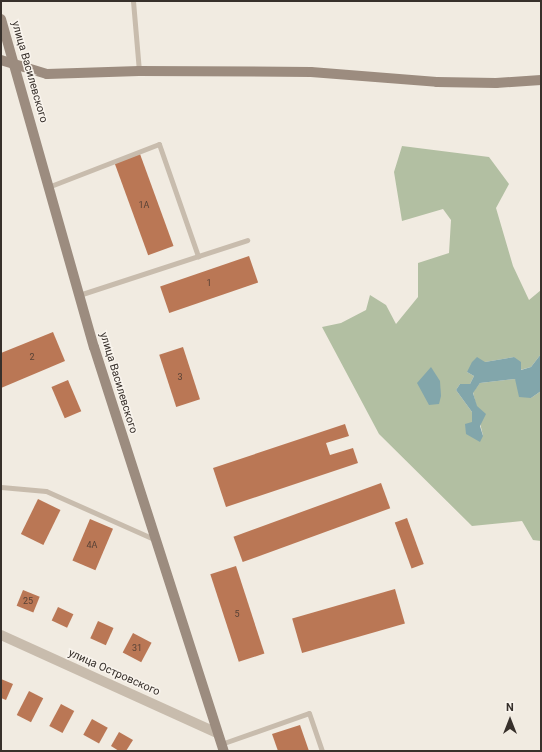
<!DOCTYPE html>
<meta charset="utf-8">
<style>
body{margin:0}
#map{position:relative;width:542px;height:752px;overflow:hidden;background:#f1ebe1;font-family:Roboto,sans-serif}
div>[style]{position:absolute}
[style*='--x']{left:calc(var(--x)*1px);top:calc(var(--y)*1px);width:calc(var(--w)*1px);rotate:calc(var(--a)*1deg)}
.green>*{inset:0;background:#b2bfa2}
.water>*{inset:0;background:#82a6ab}
.building>*{inset:0;background:#ba7755;transform-origin:0 0}
.lane>*{height:5px;margin:-2.5px;padding:0 2.5px;transform-origin:2.5px;border-radius:2.5px;background:#c8bcad}
.street>*{height:10px;margin:-5px;padding:0 5px;transform-origin:5px;border-radius:5px;background:#c8bcad}
.secondary>*{height:10px;margin:-5px;padding:0 5px;transform-origin:5px;border-radius:5px;background:#9c8c7f}
span{translate:-50% -50%;white-space:nowrap;text-align:center;line-height:1.15;-webkit-text-stroke:3px #f9f4ed;paint-order:stroke}
.number-label{font-size:9px;color:#584236}
.number-label span{-webkit-text-stroke-width:0}
.street-label{font-size:11px;color:#37302b}
.frame{position:absolute;inset:0;border:2px solid #37302b;pointer-events:none}
.north{position:absolute;left:490px;top:700px;width:40px;height:40px;-webkit-text-stroke:3px #f9f4ed;paint-order:stroke;rotate:0deg;font-size:11px;font-weight:700;line-height:16px;text-align:center;color:#37302b}
.north::after{content:'';display:block;margin:auto;width:14px;height:18px;background:#37302b;clip-path:polygon(50% 0,100% 100%,50% 72%,0 100%)}
</style>
<div id="map">
<div class="green">
<i style="clip-path:polygon(402px 146px,489px 157px,509px 184px,496px 208px,513px 266px,529px 300px,541px 290px,541px 354px,531px 367px,520px 370px,514px 357px,485px 362px,467px 372px,474px 376px,470px 384px,460px 384px,456px 390px,472px 412px,472px 422px,483px 436px,473px 392px,480px 383px,515px 379px,531px 398px,541px 391px,541px 541px,533px 540px,522px 521px,472px 526px,379px 434px,322px 327px,341px 323px,366px 310px,370px 295px,386px 305px,396px 324px,418px 297px,418px 263px,449px 253px,451px 220px,443px 209px,402px 221px,394px 172px)"></i>
</div>
<div class="water">
<i style="clip-path:polygon(541px 354px,541px 391px,531px 398px,519px 397px,515px 379px,480px 383px,473px 393px,477px 406px,486px 414px,480px 426px,483px 436px,480px 442px,466px 434px,465px 424px,472px 422px,472px 412px,456px 390px,460px 384px,470px 384px,474px 376px,467px 372px,472px 362px,477px 357px,485px 362px,514px 357px,521px 362px,521px 370px,531px 367px)"></i>
<i style="clip-path:polygon(431px 367px,440px 381px,441px 396px,439px 404px,429px 405px,417px 383px)"></i>
</div>
<div class="building">
<i style="left:140px;top:154px;width:98px;height:27px;rotate:70deg"></i>
<i style="left:249px;top:256px;width:28px;height:94px;rotate:71deg"></i>
<i style="clip-path:polygon(53px 332px,65px 361px,1px 388px,1px 353px)"></i>
<i style="left:183px;top:347px;width:55px;height:25px;rotate:72deg"></i>
<i style="left:68px;top:380px;width:34px;height:18px;rotate:67deg"></i>
<i style="clip-path:polygon(345px 424px,349px 436px,326px 443px,330px 455px,353px 448px,358px 463px,226px 507px,213px 468px)"></i>
<i style="left:381px;top:483px;width:27px;height:157px;rotate:70deg"></i>
<i style="left:38px;top:499px;width:25px;height:39px;rotate:26deg"></i>
<i style="left:407px;top:518px;width:49px;height:13px;rotate:70deg"></i>
<i style="left:90px;top:519px;width:25px;height:45px;rotate:23deg"></i>
<i style="left:236px;top:566px;width:92px;height:27px;rotate:72deg"></i>
<i style="left:395px;top:589px;width:36px;height:107px;rotate:74deg"></i>
<i style="left:23px;top:590px;width:18px;height:17px;rotate:22deg"></i>
<i style="left:58px;top:607px;width:17px;height:15px;rotate:25deg"></i>
<i style="left:98px;top:621px;width:17px;height:19px;rotate:24deg"></i>
<i style="left:133px;top:633px;width:21px;height:22px;rotate:28deg"></i>
<i style="clip-path:polygon(1px 679px,13px 684px,6px 700px,1px 698px)"></i>
<i style="left:29px;top:691px;width:16px;height:27px;rotate:27deg"></i>
<i style="left:61px;top:704px;width:15px;height:25px;rotate:28deg"></i>
<i style="left:92px;top:719px;width:18px;height:18px;rotate:29deg"></i>
<i style="clip-path:polygon(300px 725px,309px 751px,278px 751px,272px 734px)"></i>
<i style="clip-path:polygon(119px 732px,133px 740px,126px 751px,119px 751px,111px 746px)"></i>
</div>
<div class="lane">
<i style="--x:133;--y:1;--w:70;--a:85.1"></i>
<i style="--x:48;--y:187;--w:119;--a:-21.2"></i>
<i style="--x:159;--y:144;--w:119;--a:70.8"></i>
<i style="--x:79;--y:295;--w:177;--a:-18.1"></i>
<i style="--x:1;--y:487;--w:45;--a:5.1"></i>
<i style="--x:46;--y:491;--w:118;--a:24"></i>
<i style="--x:221;--y:744;--w:93;--a:-19.4"></i>
<i style="--x:309;--y:713;--w:40;--a:71.1"></i>
</div>
<div class="street">
<i style="--x:1;--y:635;--w:237;--a:24.4"></i>
</div>
<div class="secondary">
<i style="--x:1;--y:19;--w:341;--a:74.2"></i>
<i style="--x:94;--y:347;--w:424;--a:72.2"></i>
<i style="--x:1;--y:60;--w:48;--a:16.9"></i>
<i style="--x:47;--y:74;--w:92;--a:-1.9"></i>
<i style="--x:139;--y:71;--w:172;--a:0.3"></i>
<i style="--x:311;--y:72;--w:126;--a:4.5"></i>
<i style="--x:437;--y:82;--w:59;--a:1"></i>
<i style="--x:496;--y:83;--w:45;--a:-3.8"></i>
</div>
<div class="number-label">
<span style="left:144px;top:205px">1А</span>
<span style="left:209px;top:283px">1</span>
<span style="left:32px;top:357px">2</span>
<span style="left:180px;top:377px">3</span>
<span style="left:92px;top:545px">4А</span>
<span style="left:28px;top:601px">25</span>
<span style="left:237px;top:614px">5</span>
<span style="left:137px;top:648px">31</span>
</div>
<div class="street-label">
<span style="left:29px;top:72px;rotate:74deg">улица Василевского</span>
<span style="left:118px;top:383px;rotate:73deg">улица Василевского</span>
<span style="left:114px;top:673px;rotate:24deg">улица Островского</span>
</div>
<div class="frame"></div>
<div class="north">N</div>
</div>
